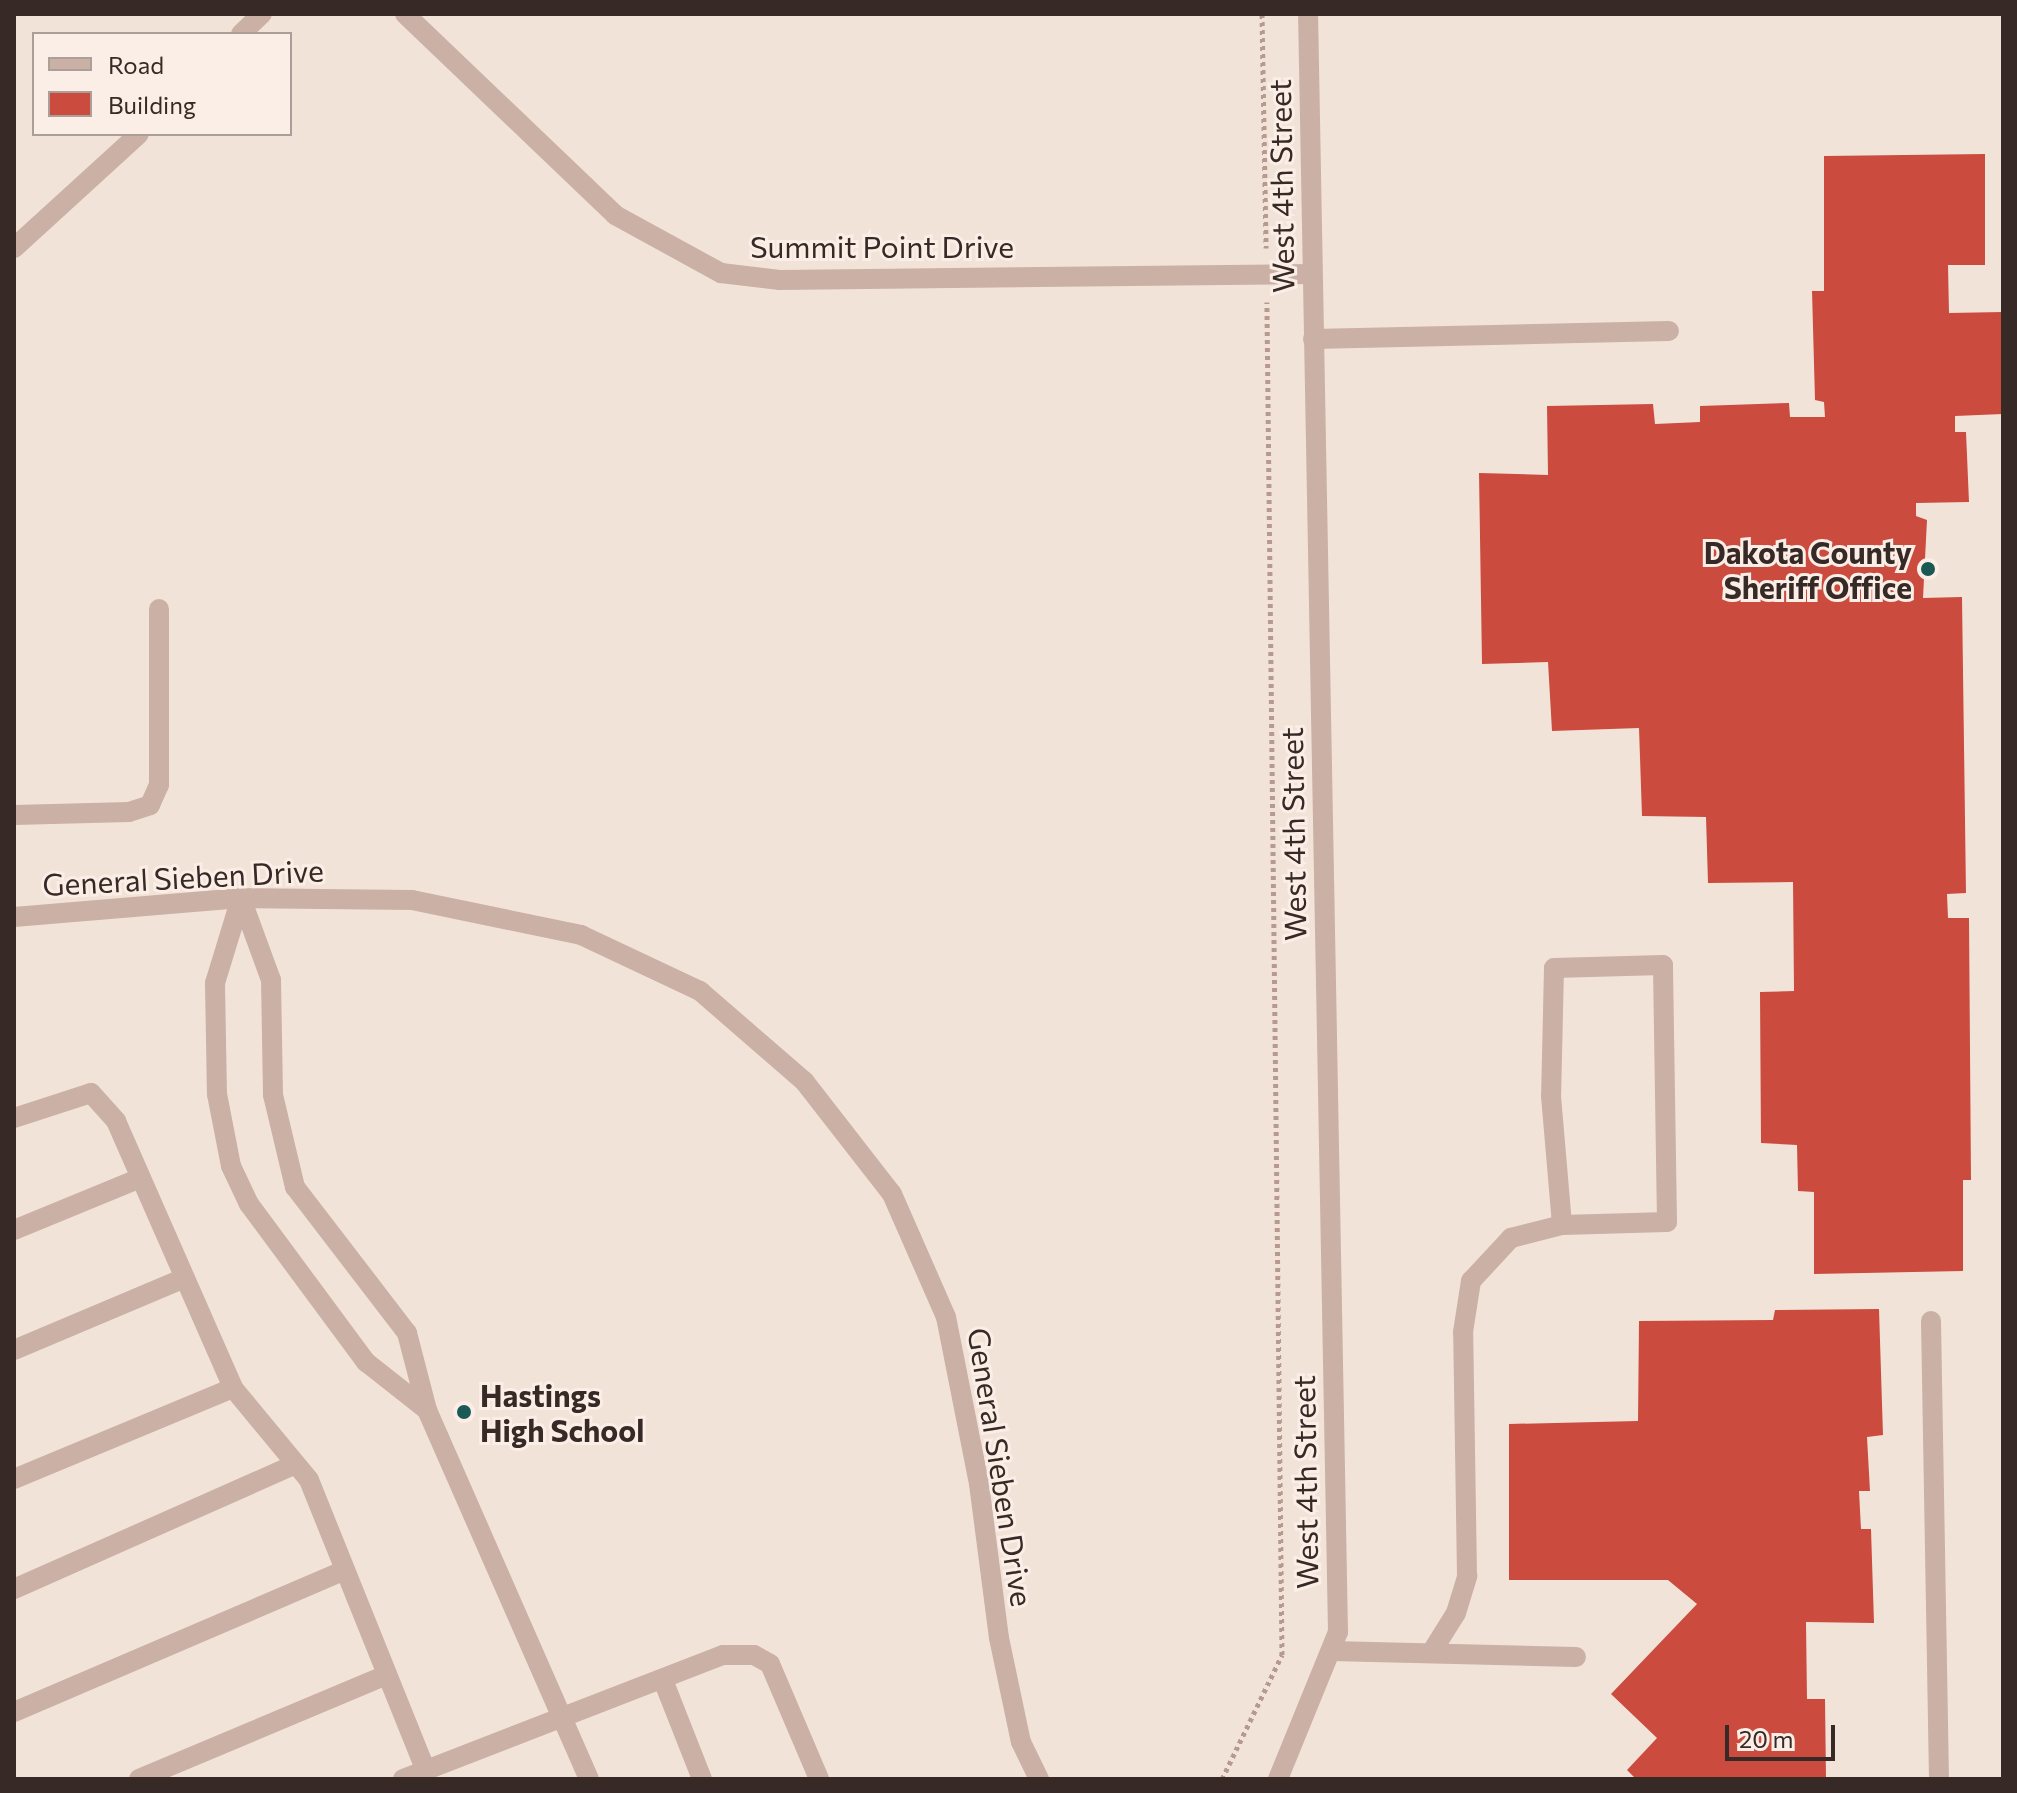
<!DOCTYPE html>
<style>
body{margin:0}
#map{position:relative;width:2017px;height:1793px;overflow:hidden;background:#f2e3d9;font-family:Commissioner,sans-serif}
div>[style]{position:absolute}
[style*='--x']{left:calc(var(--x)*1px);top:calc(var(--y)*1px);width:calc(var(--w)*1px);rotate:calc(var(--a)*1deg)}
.building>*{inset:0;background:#cb4b3f}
.path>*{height:5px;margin-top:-2.5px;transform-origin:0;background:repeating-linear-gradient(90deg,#b79a8f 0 4px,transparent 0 8px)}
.service>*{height:20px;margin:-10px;padding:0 10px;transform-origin:10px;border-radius:10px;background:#cbb0a5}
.minor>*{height:20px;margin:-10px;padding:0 10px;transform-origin:10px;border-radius:10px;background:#cbb0a5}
.tertiary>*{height:20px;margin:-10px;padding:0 10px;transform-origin:10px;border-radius:10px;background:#cbb0a5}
.dots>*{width:22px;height:22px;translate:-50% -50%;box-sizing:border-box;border:4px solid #faeee6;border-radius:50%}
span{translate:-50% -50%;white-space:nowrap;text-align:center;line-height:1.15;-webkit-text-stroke:6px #faeee6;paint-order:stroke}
.street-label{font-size:30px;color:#362926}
.poi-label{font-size:30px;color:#362926;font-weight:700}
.right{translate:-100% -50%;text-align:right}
.left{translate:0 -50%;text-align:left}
.frame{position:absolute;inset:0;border:16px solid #362926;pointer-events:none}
.legend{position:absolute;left:32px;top:32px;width:260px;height:104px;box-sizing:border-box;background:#faeee6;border:2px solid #ac9f99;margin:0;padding:10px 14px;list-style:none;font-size:24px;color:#362926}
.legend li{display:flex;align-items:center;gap:16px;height:40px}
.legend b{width:40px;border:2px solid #ac9f99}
.scale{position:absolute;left:1725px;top:1725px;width:110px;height:36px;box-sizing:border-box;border:4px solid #362926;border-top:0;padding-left:10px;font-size:24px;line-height:28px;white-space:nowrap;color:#362926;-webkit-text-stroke:6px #faeee6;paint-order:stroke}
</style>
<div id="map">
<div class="building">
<i style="clip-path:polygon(1985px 154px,1985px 265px,1948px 265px,1949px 313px,2003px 312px,2003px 414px,1955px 416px,1955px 432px,1966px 432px,1969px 502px,1916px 503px,1916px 516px,1927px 520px,1923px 598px,1962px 597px,1966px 893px,1947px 894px,1948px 918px,1969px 918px,1971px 1180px,1963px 1180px,1963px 1271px,1814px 1274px,1814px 1192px,1798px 1191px,1797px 1145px,1761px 1143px,1760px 992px,1794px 991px,1793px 882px,1708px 883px,1706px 817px,1642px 816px,1639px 728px,1552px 731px,1548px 662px,1482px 664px,1479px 473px,1548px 475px,1547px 406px,1653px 404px,1655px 424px,1700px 422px,1700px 406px,1789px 403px,1790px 417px,1825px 417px,1824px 402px,1815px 400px,1812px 291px,1824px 291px,1824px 156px)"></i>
<i style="clip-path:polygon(1879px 1309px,1883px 1435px,1867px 1437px,1870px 1491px,1859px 1491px,1861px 1529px,1871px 1529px,1874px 1623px,1806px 1622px,1807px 1699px,1825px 1699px,1826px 1779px,1636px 1779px,1627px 1770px,1657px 1738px,1611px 1694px,1697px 1604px,1668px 1580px,1509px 1580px,1509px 1424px,1638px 1421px,1639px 1321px,1773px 1320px,1775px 1310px)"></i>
</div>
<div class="path">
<i style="--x:1262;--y:14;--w:234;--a:89"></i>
<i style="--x:1222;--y:1779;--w:138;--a:-64.2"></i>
<i style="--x:1282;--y:1655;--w:1353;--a:-90.64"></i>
</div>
<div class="service">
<i style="--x:1313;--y:339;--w:356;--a:-1.3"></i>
<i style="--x:241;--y:898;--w:87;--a:69.9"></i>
<i style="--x:271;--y:980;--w:115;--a:89"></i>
<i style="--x:273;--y:1095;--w:95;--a:76.6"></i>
<i style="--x:295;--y:1187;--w:184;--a:52.5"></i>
<i style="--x:407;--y:1333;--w:80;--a:75.4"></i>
<i style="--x:427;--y:1410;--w:403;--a:66.3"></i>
<i style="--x:241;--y:898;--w:89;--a:107"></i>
<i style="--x:215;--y:983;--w:111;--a:89"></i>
<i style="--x:217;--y:1094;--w:73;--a:79"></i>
<i style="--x:231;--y:1166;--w:42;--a:64.7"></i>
<i style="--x:249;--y:1204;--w:197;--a:53.5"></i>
<i style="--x:366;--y:1362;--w:78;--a:38.2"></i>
<i style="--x:14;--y:1118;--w:81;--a:-18"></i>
<i style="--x:91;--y:1093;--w:38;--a:48"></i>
<i style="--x:116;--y:1121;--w:292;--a:66.3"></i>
<i style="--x:233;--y:1388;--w:119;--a:50.4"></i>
<i style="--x:309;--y:1480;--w:308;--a:68.1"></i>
<i style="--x:14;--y:1230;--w:136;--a:-22.4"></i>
<i style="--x:1931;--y:1321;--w:458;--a:89"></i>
<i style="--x:14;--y:1350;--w:182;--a:-22.9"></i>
<i style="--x:14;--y:1479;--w:237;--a:-22.6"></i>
<i style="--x:14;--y:1589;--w:308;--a:-23.9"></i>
<i style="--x:1331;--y:1651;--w:245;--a:1.4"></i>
<i style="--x:1431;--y:1653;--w:47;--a:-58"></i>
<i style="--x:1456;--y:1613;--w:39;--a:-73"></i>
<i style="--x:1467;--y:1576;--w:244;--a:-90.9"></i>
<i style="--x:1463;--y:1332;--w:52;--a:-81.1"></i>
<i style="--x:1471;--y:1281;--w:59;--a:-47.1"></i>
<i style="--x:1511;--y:1238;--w:53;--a:-14.3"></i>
<i style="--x:1562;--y:1225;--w:105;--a:-1.6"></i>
<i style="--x:1667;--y:1222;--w:257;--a:-90.9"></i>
<i style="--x:1663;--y:965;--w:109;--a:178.4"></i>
<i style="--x:1554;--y:968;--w:128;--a:91.3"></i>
<i style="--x:1551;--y:1096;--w:129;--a:85.1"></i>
<i style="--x:663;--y:1680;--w:106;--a:68.5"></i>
<i style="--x:14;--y:1712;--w:360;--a:-23.2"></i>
<i style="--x:139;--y:1779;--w:269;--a:-22.8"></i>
<i style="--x:403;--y:1779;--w:343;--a:-21.2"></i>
<i style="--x:723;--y:1655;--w:31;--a:0"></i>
<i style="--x:754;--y:1655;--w:18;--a:29"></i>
<i style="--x:770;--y:1664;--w:125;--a:66.9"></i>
</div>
<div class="minor">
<i style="--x:405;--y:14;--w:291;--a:43.7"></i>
<i style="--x:615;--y:215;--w:121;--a:28.7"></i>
<i style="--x:721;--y:273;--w:59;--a:6.8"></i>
<i style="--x:780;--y:280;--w:532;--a:-0.65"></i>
<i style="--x:241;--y:34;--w:29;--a:-44"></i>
<i style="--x:14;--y:248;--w:169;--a:-42.4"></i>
<i style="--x:14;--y:815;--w:115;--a:-1.5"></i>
<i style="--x:129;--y:812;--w:22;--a:-18"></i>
<i style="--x:150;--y:805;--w:22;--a:-66"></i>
<i style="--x:159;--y:785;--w:176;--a:-90"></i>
</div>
<div class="tertiary">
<i style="--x:14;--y:917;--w:228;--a:-4.8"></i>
<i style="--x:241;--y:898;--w:171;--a:0.7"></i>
<i style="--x:412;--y:900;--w:173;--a:11.7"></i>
<i style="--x:581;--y:935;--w:132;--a:25.2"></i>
<i style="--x:700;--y:991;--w:138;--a:40.9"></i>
<i style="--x:804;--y:1081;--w:143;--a:52.1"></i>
<i style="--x:892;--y:1194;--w:134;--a:66.3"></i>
<i style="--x:946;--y:1317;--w:170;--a:78.8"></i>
<i style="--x:979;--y:1484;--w:155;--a:82.6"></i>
<i style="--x:999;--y:1638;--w:106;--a:78.1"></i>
<i style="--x:1021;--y:1742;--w:41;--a:64.1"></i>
<i style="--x:1278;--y:1779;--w:159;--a:-67.8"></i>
<i style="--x:1338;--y:1632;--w:1618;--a:-91.06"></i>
</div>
<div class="dots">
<i style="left:1928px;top:569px;background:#1a5954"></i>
<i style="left:464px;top:1412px;background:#1a5954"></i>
</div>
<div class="street-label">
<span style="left:1281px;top:186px;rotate:-91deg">West 4th Street</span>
<span style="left:882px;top:246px">Summit Point Drive</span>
<span style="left:1293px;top:834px;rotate:-91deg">West 4th Street</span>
<span style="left:183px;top:877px;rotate:-3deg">General Sieben Drive</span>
<span style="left:1001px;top:1467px;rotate:81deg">General Sieben Drive</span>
<span style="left:1305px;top:1482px;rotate:-91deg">West 4th Street</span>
</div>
<div class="poi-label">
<span class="right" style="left:1912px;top:569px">Dakota County<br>Sheriff Office</span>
<span class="left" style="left:480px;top:1412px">Hastings<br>High School</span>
</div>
<div class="frame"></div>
<ul class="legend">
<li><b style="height:10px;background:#cbb0a5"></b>Road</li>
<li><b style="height:22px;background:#cb4b3f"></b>Building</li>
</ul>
<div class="scale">20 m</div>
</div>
